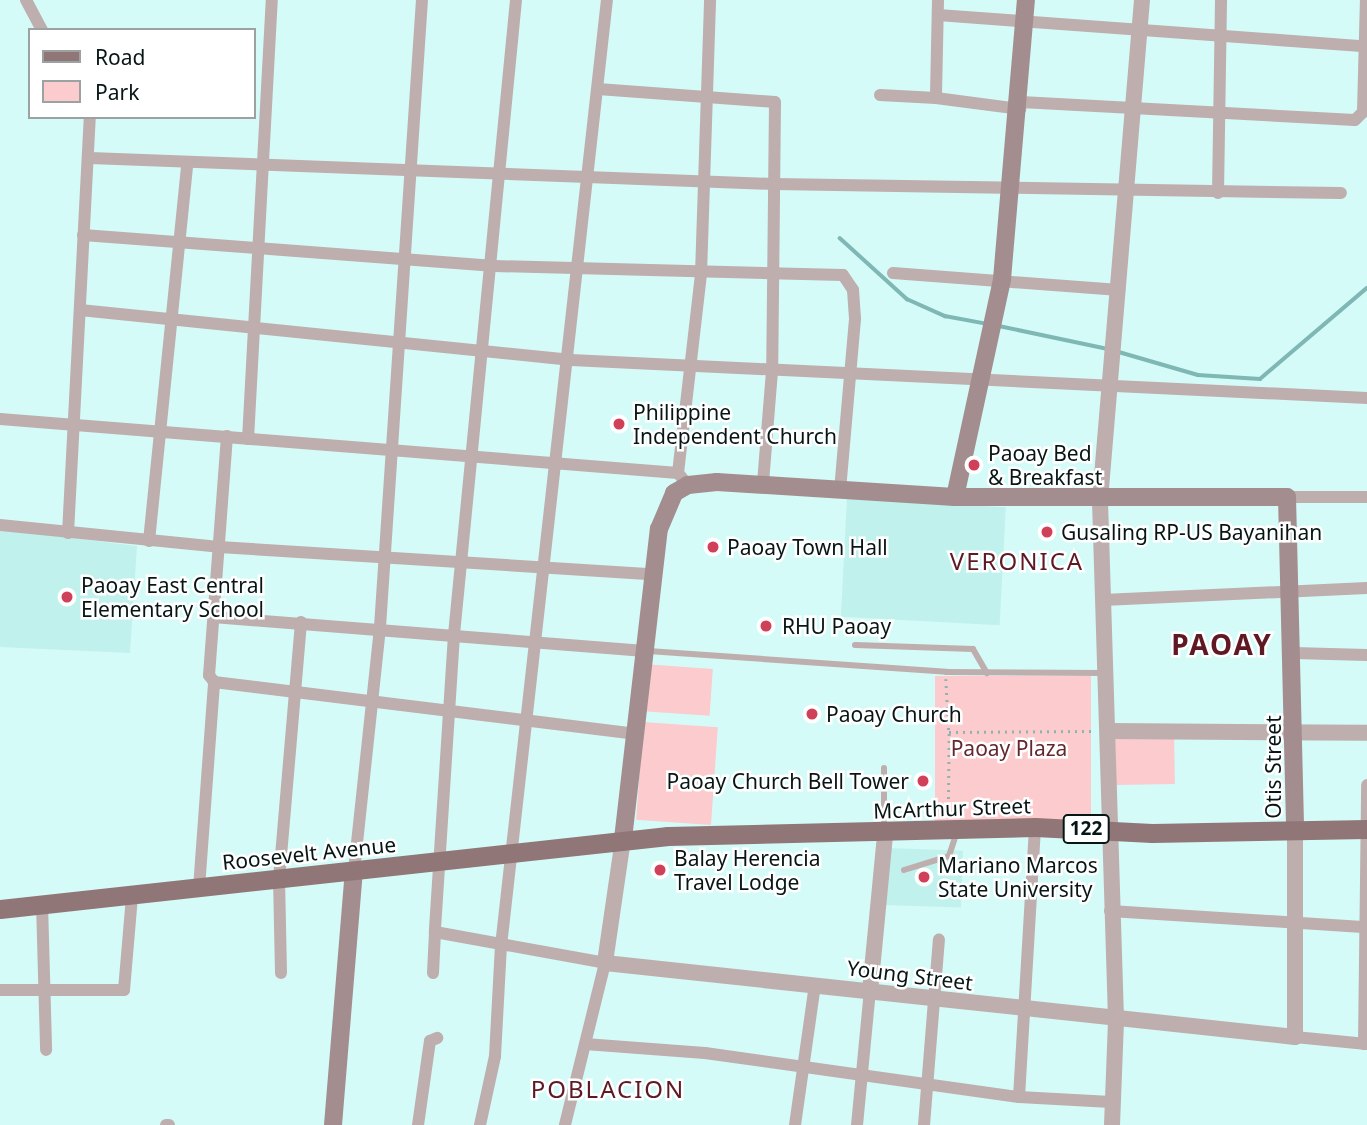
<!DOCTYPE html>
<style>
body{margin:0}
#map{position:relative;width:1367px;height:1125px;overflow:hidden;background:#d4fbf8;font-family:"Noto Sans",sans-serif}
div>[style]{position:absolute}
[style*='--x']{left:calc(var(--x)*1px);top:calc(var(--y)*1px);width:calc(var(--w)*1px);rotate:calc(var(--a)*1deg)}
.built>*{inset:0;background:#c0f1ed;transform-origin:0 0}
.green>*{inset:0;background:#fccbcd;transform-origin:0 0}
.stream>*{height:3.5px;margin:-1.75px;padding:0 1.75px;transform-origin:1.75px;border-radius:1.75px;background:#7fb7b4}
.path>*{height:2.5px;margin-top:-1.25px;transform-origin:0;background:repeating-linear-gradient(90deg,#92b2af 0 2px,transparent 0 7px)}
.service>*{height:6px;margin:-3px;padding:0 3px;transform-origin:3px;border-radius:3px;background:#beaeae}
.minor>*{height:12px;margin:-6px;padding:0 6px;transform-origin:6px;border-radius:6px;background:#beaeae}
.tertiary>*{height:16px;margin:-8px;padding:0 8px;transform-origin:8px;border-radius:8px;background:#beaeae}
.secondary>*{height:18px;margin:-9px;padding:0 9px;transform-origin:9px;border-radius:9px;background:#a48d8e}
.primary>*{height:19px;margin:-9.5px;padding:0 9.5px;transform-origin:9.5px;border-radius:9.5px;background:#917677}
.dots>*{width:19px;height:19px;translate:-50% -50%;box-sizing:border-box;border:4px solid #fff;border-radius:50%}
span{translate:-50% -50%;white-space:nowrap;text-align:center;line-height:1.15;-webkit-text-stroke:5px #fff;paint-order:stroke}
.shield-label span{padding:2px 5px;background:#fff;border:2px solid;border-radius:5px;-webkit-text-stroke-width:0}
.shield-label{font-size:19px;color:#071615;font-weight:700}
.poi-label{font-size:21px;color:#071615}
.left{translate:0 -50%;text-align:left}
.right{translate:-100% -50%;text-align:right}
.park-label{font-size:21px;color:#64272e}
.street-label{font-size:21px;color:#071615}
.quarter-label{font-size:24px;color:#5e1924;letter-spacing:2px}
.district-label{font-size:28px;color:#5e1924;font-weight:700;letter-spacing:2px}
.legend{position:absolute;left:28px;top:28px;width:228px;height:91px;box-sizing:border-box;background:#fff;border:2px solid #9ca2a1;margin:0;padding:9px 12px;list-style:none;font-size:21px;color:#071615}
.legend li{display:flex;align-items:center;gap:14px;height:35px}
.legend b{width:35px;border:2px solid #9ca2a1}
</style>
<div id="map">
<div class="built">
<i style="left:847px;top:499px;width:159px;height:118px;rotate:3deg"></i>
<i style="clip-path:polygon(0 529px,137px 546px,130px 653px,0 647px)"></i>
<i style="left:887px;top:848px;width:76px;height:57px;rotate:2deg"></i>
</div>
<div class="green">
<i style="left:643px;top:664px;width:70px;height:47px;rotate:4deg"></i>
<i style="left:935px;top:676px;width:156px;height:146px"></i>
<i style="left:643px;top:722px;width:75px;height:98px;rotate:4deg"></i>
<i style="left:1174px;top:732px;width:52px;height:59px;rotate:89deg"></i>
</div>
<div class="stream">
<i style="--x:840;--y:238;--w:91;--a:42.3"></i>
<i style="--x:907;--y:299;--w:42;--a:24.1"></i>
<i style="--x:945;--y:316;--w:44;--a:10.5"></i>
<i style="--x:999;--y:326;--w:111;--a:11.9"></i>
<i style="--x:1119;--y:352;--w:82;--a:16.2"></i>
<i style="--x:1198;--y:375;--w:62;--a:3.7"></i>
<i style="--x:1260;--y:379;--w:140;--a:-40.4"></i>
</div>
<div class="path">
<i style="--x:946;--y:679;--w:53;--a:86.8"></i>
<i style="--x:949;--y:732;--w:144;--a:-0.4"></i>
<i style="--x:948;--y:813;--w:81;--a:-89.3"></i>
</div>
<div class="service">
<i style="--x:855;--y:645;--w:118;--a:1.9"></i>
<i style="--x:973;--y:649;--w:28;--a:60"></i>
<i style="--x:648;--y:651;--w:299;--a:4"></i>
<i style="--x:946;--y:672;--w:158;--a:0.4"></i>
<i style="--x:884;--y:768;--w:61;--a:90"></i>
<i style="--x:904;--y:870;--w:47;--a:-17.3"></i>
<i style="--x:949;--y:856;--w:25;--a:-72"></i>
</div>
<div class="minor">
<i style="--x:26;--y:0;--w:34;--a:62"></i>
<i style="--x:516;--y:0;--w:638;--a:95.58"></i>
<i style="--x:454;--y:635;--w:298;--a:93.7"></i>
<i style="--x:435;--y:932;--w:173;--a:10.3"></i>
<i style="--x:605;--y:963;--w:167;--a:103.9"></i>
<i style="--x:938;--y:0;--w:98;--a:91.2"></i>
<i style="--x:936;--y:98;--w:85;--a:7.5"></i>
<i style="--x:938;--y:15;--w:425;--a:4.2"></i>
<i style="--x:598;--y:89;--w:177;--a:4.2"></i>
<i style="--x:775;--y:102;--w:269;--a:90.6"></i>
<i style="--x:772;--y:371;--w:111;--a:94.6"></i>
<i style="--x:880;--y:95;--w:56;--a:3.1"></i>
<i style="--x:1021;--y:102;--w:334;--a:3.1"></i>
<i style="--x:1355;--y:120;--w:11;--a:-45"></i>
<i style="--x:1363;--y:112;--w:112;--a:-88.5"></i>
<i style="--x:90;--y:158;--w:684;--a:2.18"></i>
<i style="--x:774;--y:184;--w:567;--a:0.91"></i>
<i style="--x:1218;--y:193;--w:193;--a:-89.1"></i>
<i style="--x:83;--y:235;--w:413;--a:4.3"></i>
<i style="--x:495;--y:266;--w:348;--a:1.5"></i>
<i style="--x:843;--y:275;--w:18;--a:56"></i>
<i style="--x:853;--y:290;--w:29;--a:86"></i>
<i style="--x:855;--y:319;--w:171;--a:95"></i>
<i style="--x:893;--y:273;--w:227;--a:4.3"></i>
<i style="--x:80;--y:310;--w:494;--a:5.8"></i>
<i style="--x:571;--y:360;--w:797;--a:2.73"></i>
<i style="--x:0;--y:419;--w:680;--a:4.55"></i>
<i style="--x:227;--y:436;--w:240;--a:94.3"></i>
<i style="--x:209;--y:675;--w:9;--a:54"></i>
<i style="--x:214;--y:682;--w:424;--a:7"></i>
<i style="--x:248;--y:439;--w:440;--a:-86.9"></i>
<i style="--x:683;--y:479;--w:8;--a:-130"></i>
<i style="--x:678;--y:473;--w:200;--a:-83.4"></i>
<i style="--x:701;--y:274;--w:274;--a:-88.1"></i>
<i style="--x:1287;--y:497;--w:80;--a:0"></i>
<i style="--x:0;--y:525;--w:220;--a:5.7"></i>
<i style="--x:219;--y:547;--w:433;--a:3.6"></i>
<i style="--x:68;--y:533;--w:417;--a:-87"></i>
<i style="--x:149;--y:541;--w:378;--a:-84.2"></i>
<i style="--x:1103;--y:600;--w:264;--a:-2.6"></i>
<i style="--x:213;--y:617;--w:430;--a:4.5"></i>
<i style="--x:1294;--y:653;--w:73;--a:1.6"></i>
<i style="--x:354;--y:871;--w:245;--a:-83.9"></i>
<i style="--x:380;--y:627;--w:628;--a:-86.17"></i>
<i style="--x:199;--y:888;--w:207;--a:-85.8"></i>
<i style="--x:42;--y:903;--w:147;--a:88.4"></i>
<i style="--x:1110;--y:911;--w:257;--a:3.6"></i>
<i style="--x:281;--y:973;--w:94;--a:-91.2"></i>
<i style="--x:279;--y:879;--w:258;--a:-85.1"></i>
<i style="--x:433;--y:973;--w:41;--a:-87.2"></i>
<i style="--x:0;--y:990;--w:124;--a:0"></i>
<i style="--x:124;--y:990;--w:94;--a:-85.1"></i>
<i style="--x:1295;--y:1037;--w:72;--a:5.6"></i>
<i style="--x:585;--y:1044;--w:120;--a:4.3"></i>
<i style="--x:705;--y:1053;--w:317;--a:8"></i>
<i style="--x:1019;--y:1097;--w:92;--a:3.1"></i>
<i style="--x:1364;--y:1044;--w:259;--a:-89.3"></i>
<i style="--x:1019;--y:1097;--w:270;--a:-86.6"></i>
<i style="--x:166;--y:1125;--w:3;--a:0"></i>
<i style="--x:418;--y:1125;--w:85;--a:-81.9"></i>
<i style="--x:430;--y:1041;--w:8;--a:-23"></i>
<i style="--x:480;--y:1125;--w:71;--a:-77.7"></i>
<i style="--x:495;--y:1056;--w:110;--a:-86.9"></i>
<i style="--x:501;--y:946;--w:952;--a:-83.61"></i>
<i style="--x:795;--y:1125;--w:142;--a:-81.9"></i>
<i style="--x:857;--y:1125;--w:135;--a:-84.5"></i>
<i style="--x:924;--y:1125;--w:186;--a:-85.4"></i>
</div>
<div class="tertiary">
<i style="--x:1108;--y:731;--w:259;--a:0.4"></i>
<i style="--x:623;--y:839;--w:125;--a:98.3"></i>
<i style="--x:605;--y:963;--w:694;--a:6.12"></i>
<i style="--x:1295;--y:1037;--w:206;--a:-90"></i>
<i style="--x:870;--y:991;--w:158;--a:-84.5"></i>
<i style="--x:1112;--y:1125;--w:106;--a:-87.8"></i>
<i style="--x:1116;--y:1019;--w:519;--a:-91.77"></i>
<i style="--x:1100;--y:500;--w:502;--a:-85.2"></i>
</div>
<div class="secondary">
<i style="--x:955;--y:497;--w:223;--a:-77.8"></i>
<i style="--x:1002;--y:279;--w:280;--a:-85.1"></i>
<i style="--x:623;--y:839;--w:312;--a:-83.4"></i>
<i style="--x:659;--y:529;--w:39;--a:-67"></i>
<i style="--x:674;--y:493;--w:16;--a:-30"></i>
<i style="--x:688;--y:485;--w:29;--a:-6"></i>
<i style="--x:717;--y:482;--w:238;--a:3.6"></i>
<i style="--x:955;--y:497;--w:332;--a:0"></i>
<i style="--x:1287;--y:497;--w:334;--a:88.6"></i>
<i style="--x:333;--y:1125;--w:255;--a:-85.3"></i>
</div>
<div class="primary">
<i style="--x:0;--y:909;--w:672;--a:-6.24"></i>
<i style="--x:668;--y:836;--w:367;--a:-1.4"></i>
<i style="--x:1035;--y:827;--w:117;--a:2.9"></i>
<i style="--x:1152;--y:833;--w:215;--a:-1.1"></i>
</div>
<div class="dots">
<i style="left:619px;top:424px;background:#d04058"></i>
<i style="left:974px;top:465px;background:#d04058"></i>
<i style="left:1047px;top:532px;background:#d04058"></i>
<i style="left:713px;top:547px;background:#d04058"></i>
<i style="left:67px;top:597px;background:#d04058"></i>
<i style="left:766px;top:626px;background:#d04058"></i>
<i style="left:812px;top:714px;background:#d04058"></i>
<i style="left:923px;top:781px;background:#d04058"></i>
<i style="left:660px;top:870px;background:#d04058"></i>
<i style="left:924px;top:877px;background:#d04058"></i>
</div>
<div class="shield-label">
<span style="left:1086px;top:829px">122</span>
</div>
<div class="poi-label">
<span class="left" style="left:633px;top:424px">Philippine<br>Independent Church</span>
<span class="left" style="left:988px;top:465px">Paoay Bed<br>&amp; Breakfast</span>
<span class="left" style="left:1061px;top:532px">Gusaling RP-US Bayanihan</span>
<span class="left" style="left:727px;top:547px">Paoay Town Hall</span>
<span class="left" style="left:81px;top:597px">Paoay East Central<br>Elementary School</span>
<span class="left" style="left:782px;top:626px">RHU Paoay</span>
<span class="left" style="left:826px;top:714px">Paoay Church</span>
<span class="right" style="left:909px;top:781px">Paoay Church Bell Tower</span>
<span class="left" style="left:674px;top:870px">Balay Herencia<br>Travel Lodge</span>
<span class="left" style="left:938px;top:877px">Mariano Marcos<br>State University</span>
</div>
<div class="park-label">
<span style="left:1009px;top:748px">Paoay Plaza</span>
</div>
<div class="street-label">
<span style="left:1273px;top:767px;rotate:-90deg">Otis Street</span>
<span style="left:952px;top:808px;rotate:-2deg">McArthur Street</span>
<span style="left:309px;top:853px;rotate:-6deg">Roosevelt Avenue</span>
<span style="left:910px;top:975px;rotate:7deg">Young Street</span>
</div>
<div class="quarter-label">
<span style="left:1017px;top:561px">VERONICA</span>
<span style="left:608px;top:1089px">POBLACION</span>
</div>
<div class="district-label">
<span style="left:1222px;top:644px">PAOAY</span>
</div>
<ul class="legend">
<li><b style="height:9px;background:#917677"></b>Road</li>
<li><b style="height:19px;background:#fccbcd"></b>Park</li>
</ul>
</div>
